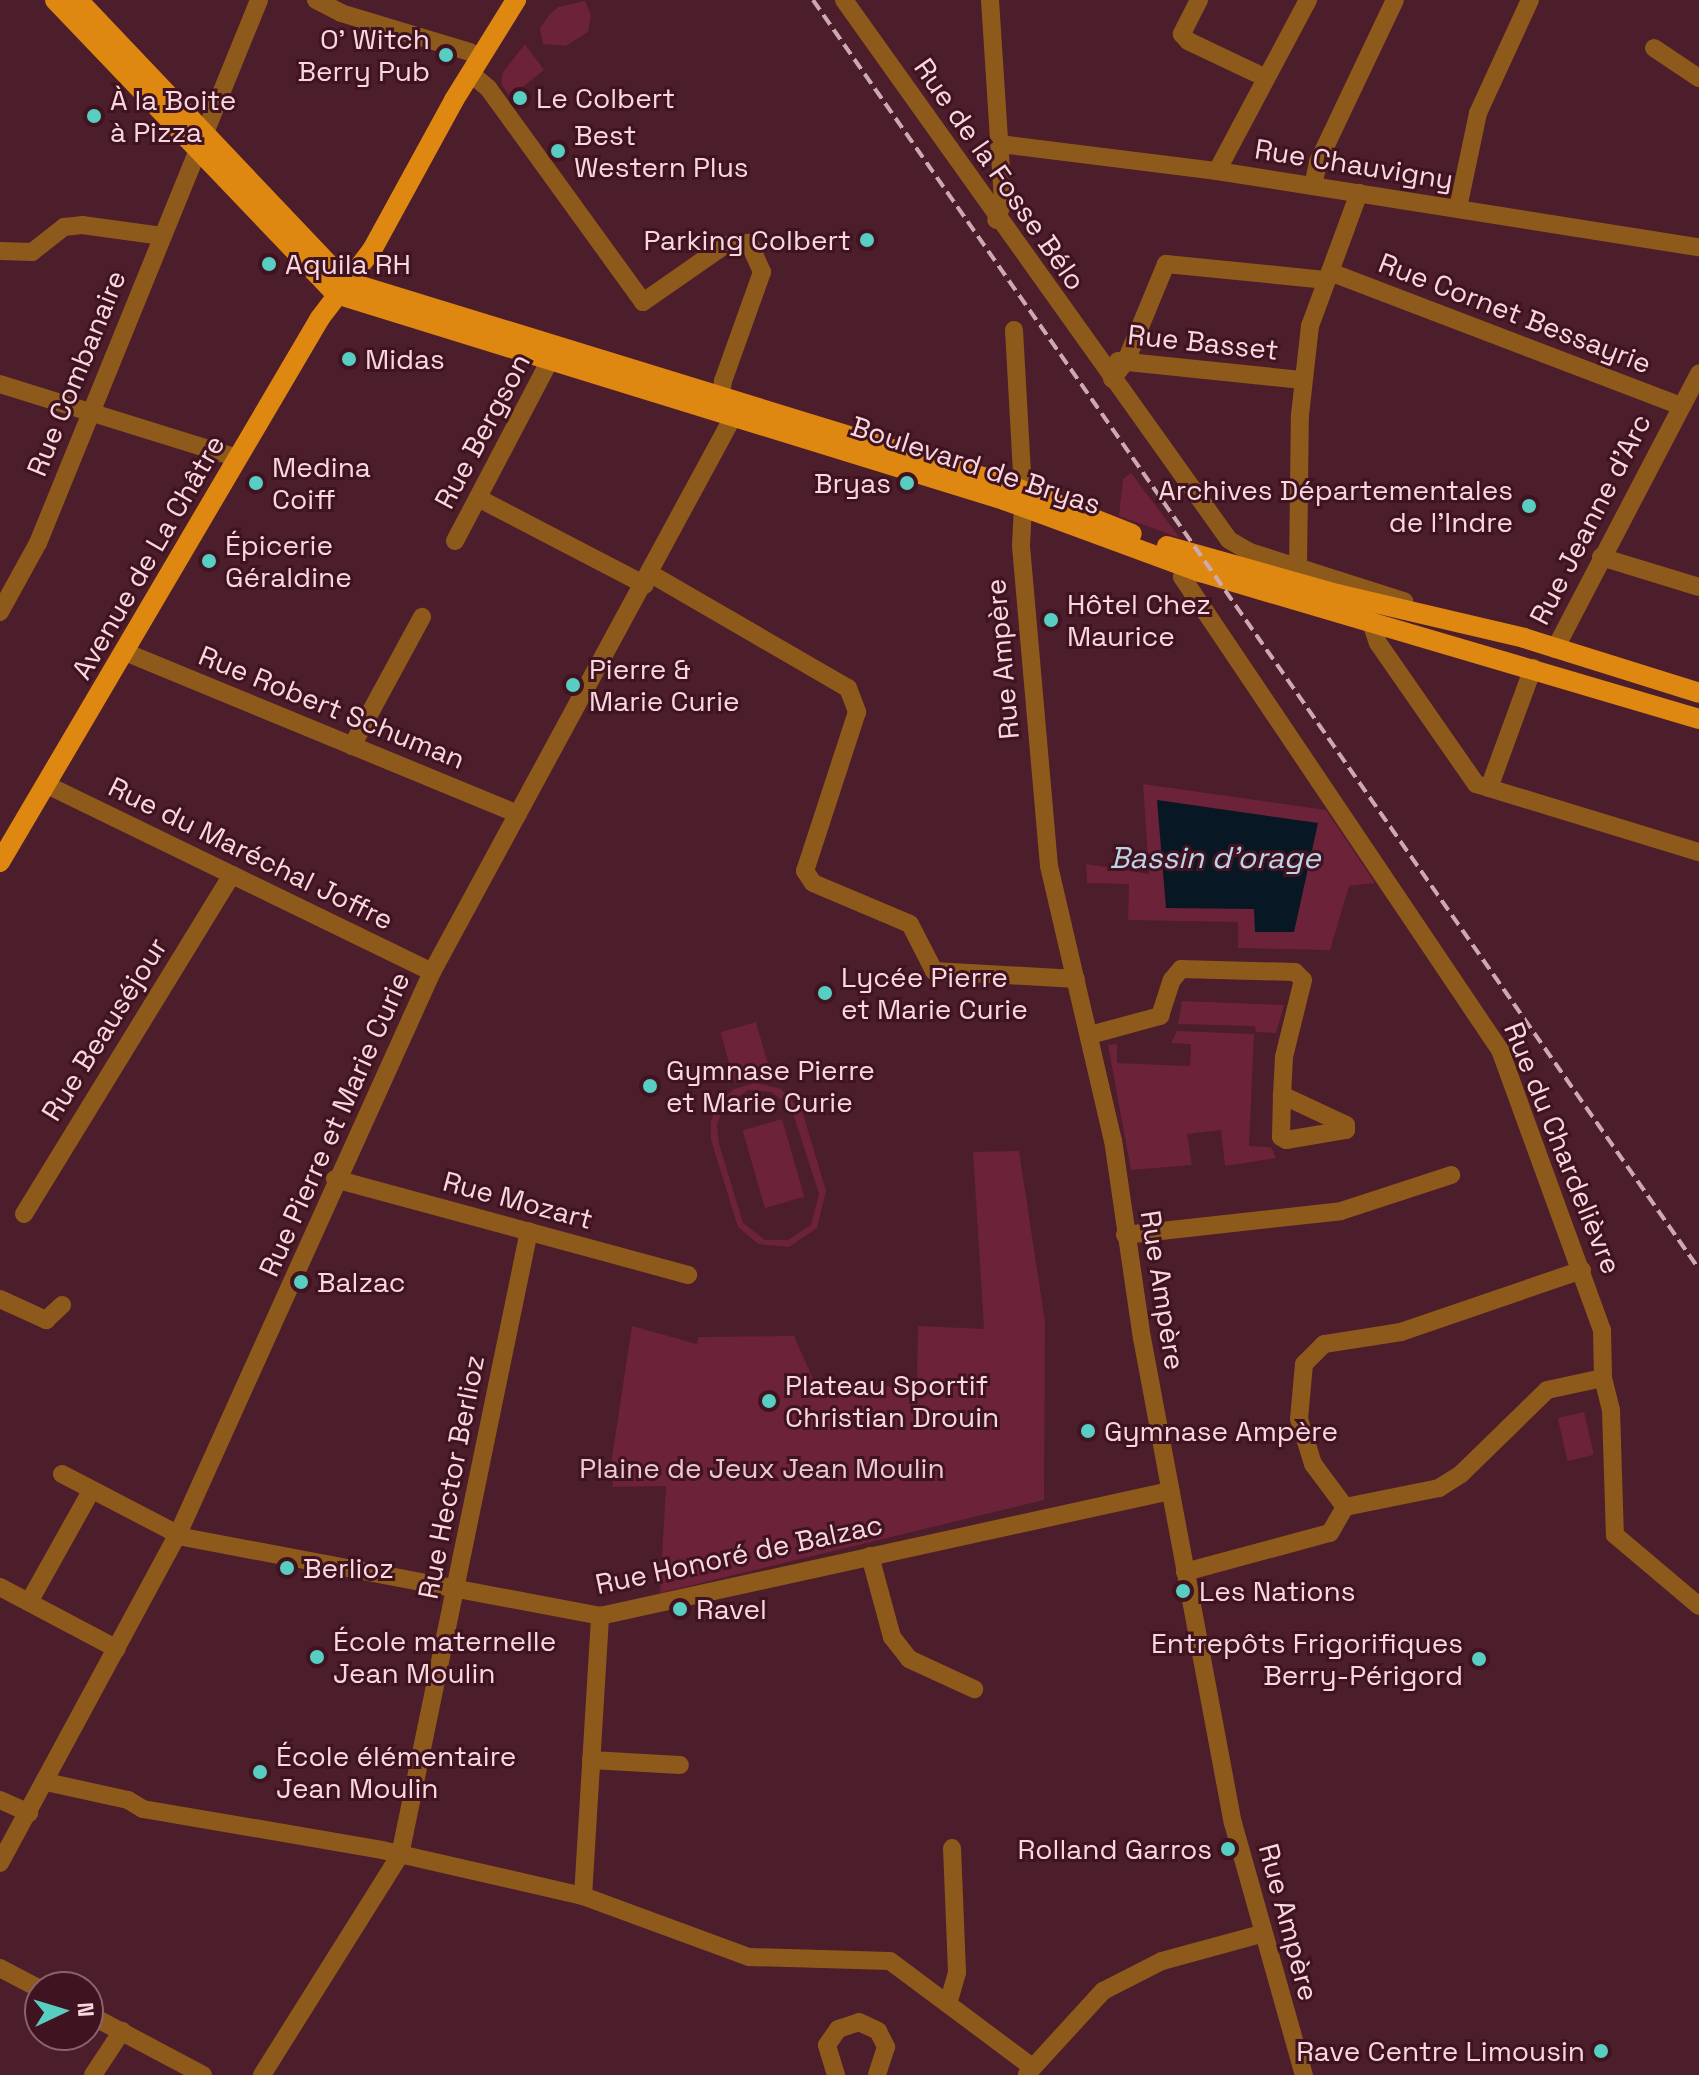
<!DOCTYPE html>
<meta charset="utf-8">
<style>
body{margin:0}
#map{position:relative;width:1699px;height:2075px;overflow:hidden;background:#4c1d2a;font-family:"Space Grotesk",sans-serif}
div>[style]{position:absolute}
[style*='--x']{left:calc(var(--x)*1px);top:calc(var(--y)*1px);width:calc(var(--w)*1px);rotate:calc(var(--a)*1deg)}
.green>*{inset:0;background:#6c2238;transform-origin:0 0}
.water>*{inset:0;background:#081724}
.minor>*{height:18px;margin:-9px;padding:0 9px;transform-origin:9px;border-radius:9px;background:#8e5a1c}
.major>*{height:20px;margin:-10px;padding:0 10px;transform-origin:10px;border-radius:10px;background:#de8811}
.rail>*{height:4px;margin-top:-2px;transform-origin:0;background:repeating-linear-gradient(90deg,#cda9b1 0 12px,transparent 0 18px)}
.dots>*{width:22px;height:22px;translate:-50% -50%;box-sizing:border-box;border:4px solid #401320;border-radius:50%}
span{translate:-50% -50%;white-space:nowrap;text-align:center;line-height:1.15;-webkit-text-stroke:6px #401320;paint-order:stroke}
.poi-label{font-size:28px;color:#f8d8de}
.right{translate:-100% -50%;text-align:right}
.left{translate:0 -50%;text-align:left}
.street-label{font-size:28px;color:#f8d8de}
.park-label{font-size:28px;color:#eac8ce}
.water-label{font-size:30px;color:#bcd4e9;font-style:italic}
.north{position:absolute;left:24px;top:1971px;width:80px;height:80px;box-sizing:border-box;background:#401320;border:2px solid #8a626c;border-radius:50%;rotate:86deg;font-size:22px;font-weight:700;line-height:32px;text-align:center;color:#f8d8de}
.north::after{content:'';display:block;margin:auto;width:28px;height:36px;background:#57cec1;clip-path:polygon(50% 0,100% 100%,50% 72%,0 100%)}
</style>
<div id="map">
<div class="green">
<i style="clip-path:polygon(585px 1px,591px 15px,588px 32px,566px 46px,543px 44px,540px 28px,549px 15px,558px 7px)"></i>
<i style="clip-path:polygon(525px 44px,544px 70px,510px 97px,501px 84px,503px 72px)"></i>
<i style="clip-path:polygon(1131px 473px,1180px 538px,1119px 516px,1123px 479px)"></i>
<i style="clip-path:polygon(1143px 784px,1326px 810px,1375px 883px,1349px 886px,1330px 950px,1238px 948px,1238px 922px,1128px 920px,1129px 884px,1087px 883px,1086px 864px,1149px 874px)"></i>
<i style="clip-path:polygon(1182px 1001px,1284px 1005px,1276px 1033px,1256px 1032px,1255px 1026px,1178px 1024px)"></i>
<i style="left:756px;top:1022px;width:54px;height:37px;rotate:74deg"></i>
<i style="clip-path:polygon(1177px 1031px,1254px 1034px,1249px 1146px,1271px 1147px,1276px 1158px,1225px 1166px,1221px 1130px,1187px 1134px,1192px 1165px,1131px 1170px,1108px 1045px,1117px 1044px,1117px 1063px,1190px 1066px,1191px 1044px,1171px 1043px)"></i>
<i style="clip-path:polygon(evenodd,755px 1083px,781px 1089px,802px 1111px,826px 1191px,817px 1228px,789px 1247px,758px 1244px,738px 1227px,711px 1140px,711px 1121px,718px 1104px,734px 1089px,755px 1083px,748px 1090px,771px 1092px,791px 1107px,819px 1194px,811px 1225px,788px 1240px,765px 1240px,743px 1223px,719px 1144px,717px 1125px,723px 1108px,748px 1090px)"></i>
<i style="left:782px;top:1119px;width:81px;height:41px;rotate:74deg"></i>
<i style="clip-path:polygon(1019px 1151px,1045px 1322px,1044px 1500px,660px 1593px,666px 1486px,612px 1487px,614px 1477px,609px 1477px,632px 1326px,697px 1344px,698px 1337px,794px 1336px,817px 1388px,917px 1386px,918px 1326px,984px 1329px,973px 1152px)"></i>
<i style="left:1584px;top:1412px;width:44px;height:27px;rotate:77deg"></i>
</div>
<div class="water">
<i style="clip-path:polygon(1157px 800px,1318px 823px,1294px 932px,1255px 932px,1254px 909px,1166px 908px)"></i>
</div>
<div class="minor">
<i style="--x:316;--y:0;--w:28;--a:27"></i>
<i style="--x:341;--y:13;--w:135;--a:16.8"></i>
<i style="--x:844;--y:0;--w:663;--a:54.51"></i>
<i style="--x:1229;--y:540;--w:24;--a:30"></i>
<i style="--x:1250;--y:552;--w:162;--a:17.7"></i>
<i style="--x:990;--y:0;--w:202;--a:86.3"></i>
<i style="--x:1003;--y:202;--w:19;--a:111"></i>
<i style="--x:1199;--y:0;--w:38;--a:117"></i>
<i style="--x:1182;--y:34;--w:9;--a:49"></i>
<i style="--x:1188;--y:41;--w:86;--a:25.4"></i>
<i style="--x:1654;--y:48;--w:54;--a:33.7"></i>
<i style="--x:1000;--y:144;--w:219;--a:7.1"></i>
<i style="--x:1217;--y:171;--w:488;--a:9"></i>
<i style="--x:1217;--y:171;--w:194;--a:-62"></i>
<i style="--x:1313;--y:186;--w:25;--a:-78"></i>
<i style="--x:1318;--y:162;--w:179;--a:-64.6"></i>
<i style="--x:1458;--y:208;--w:97;--a:-78.1"></i>
<i style="--x:1478;--y:113;--w:124;--a:-65.3"></i>
<i style="--x:0;--y:251;--w:32;--a:2"></i>
<i style="--x:32;--y:252;--w:41;--a:-38"></i>
<i style="--x:64;--y:227;--w:18;--a:-6"></i>
<i style="--x:82;--y:225;--w:81;--a:7.8"></i>
<i style="--x:1330;--y:272;--w:376;--a:20.9"></i>
<i style="--x:1014;--y:330;--w:160;--a:86.8"></i>
<i style="--x:1118;--y:361;--w:185;--a:5.9"></i>
<i style="--x:1112;--y:379;--w:23;--a:-52"></i>
<i style="--x:1126;--y:361;--w:105;--a:-67.6"></i>
<i style="--x:1166;--y:264;--w:162;--a:5.7"></i>
<i style="--x:0;--y:384;--w:248;--a:17.3"></i>
<i style="--x:478;--y:498;--w:188;--a:27.5"></i>
<i style="--x:1023;--y:506;--w:40;--a:92.9"></i>
<i style="--x:1021;--y:546;--w:321;--a:85"></i>
<i style="--x:1049;--y:866;--w:281;--a:76.9"></i>
<i style="--x:1113;--y:1140;--w:200;--a:81.7"></i>
<i style="--x:1142;--y:1338;--w:493;--a:79.4"></i>
<i style="--x:1233;--y:1823;--w:262;--a:74.3"></i>
<i style="--x:455;--y:541;--w:217;--a:-62.3"></i>
<i style="--x:1601;--y:557;--w:102;--a:17"></i>
<i style="--x:1185;--y:566;--w:11;--a:105"></i>
<i style="--x:1182;--y:577;--w:570;--a:56.09"></i>
<i style="--x:1500;--y:1050;--w:298;--a:70"></i>
<i style="--x:1602;--y:1330;--w:48;--a:88.8"></i>
<i style="--x:1603;--y:1378;--w:33;--a:76"></i>
<i style="--x:1611;--y:1410;--w:125;--a:88.2"></i>
<i style="--x:1615;--y:1535;--w:110;--a:40.2"></i>
<i style="--x:1298;--y:568;--w:153;--a:-89.3"></i>
<i style="--x:1300;--y:415;--w:90;--a:-83.6"></i>
<i style="--x:1310;--y:326;--w:142;--a:-69.8"></i>
<i style="--x:651;--y:574;--w:228;--a:30.1"></i>
<i style="--x:848;--y:688;--w:26;--a:69"></i>
<i style="--x:857;--y:712;--w:167;--a:108.1"></i>
<i style="--x:805;--y:871;--w:14;--a:56"></i>
<i style="--x:813;--y:883;--w:105;--a:22.9"></i>
<i style="--x:910;--y:924;--w:53;--a:62.9"></i>
<i style="--x:934;--y:971;--w:142;--a:3.2"></i>
<i style="--x:0;--y:612;--w:79;--a:-61.2"></i>
<i style="--x:38;--y:543;--w:586;--a:-67.85"></i>
<i style="--x:1370;--y:619;--w:25;--a:72"></i>
<i style="--x:1378;--y:643;--w:172;--a:55.2"></i>
<i style="--x:1476;--y:784;--w:233;--a:17"></i>
<i style="--x:1555;--y:649;--w:311;--a:-62.4"></i>
<i style="--x:125;--y:652;--w:425;--a:22.4"></i>
<i style="--x:352;--y:746;--w:147;--a:-61.5"></i>
<i style="--x:45;--y:784;--w:430;--a:25.9"></i>
<i style="--x:1489;--y:788;--w:128;--a:-69.9"></i>
<i style="--x:1090;--y:1035;--w:73;--a:-15.2"></i>
<i style="--x:1160;--y:1016;--w:38;--a:-72"></i>
<i style="--x:1172;--y:980;--w:14;--a:-51"></i>
<i style="--x:1181;--y:969;--w:114;--a:1.5"></i>
<i style="--x:1295;--y:972;--w:11;--a:45"></i>
<i style="--x:1303;--y:980;--w:79;--a:103.9"></i>
<i style="--x:1284;--y:1057;--w:38;--a:93"></i>
<i style="--x:1282;--y:1095;--w:42;--a:91.4"></i>
<i style="--x:1281;--y:1137;--w:6;--a:31"></i>
<i style="--x:1286;--y:1140;--w:61;--a:-9.5"></i>
<i style="--x:1346;--y:1130;--w:5;--a:-90"></i>
<i style="--x:1346;--y:1125;--w:71;--a:-154.9"></i>
<i style="--x:335;--y:1179;--w:366;--a:15.2"></i>
<i style="--x:24;--y:1214;--w:398;--a:-58.5"></i>
<i style="--x:1125;--y:1235;--w:217;--a:-6.3"></i>
<i style="--x:1341;--y:1211;--w:116;--a:-18.1"></i>
<i style="--x:1582;--y:1270;--w:191;--a:161.1"></i>
<i style="--x:1401;--y:1332;--w:78;--a:171.1"></i>
<i style="--x:1324;--y:1344;--w:28;--a:135"></i>
<i style="--x:1304;--y:1364;--w:55;--a:95.2"></i>
<i style="--x:1299;--y:1419;--w:47;--a:72.7"></i>
<i style="--x:1313;--y:1464;--w:54;--a:53.3"></i>
<i style="--x:1345;--y:1507;--w:96;--a:-11.4"></i>
<i style="--x:1439;--y:1488;--w:26;--a:-32"></i>
<i style="--x:1461;--y:1474;--w:120;--a:-44.3"></i>
<i style="--x:1547;--y:1390;--w:57;--a:-12.1"></i>
<i style="--x:0;--y:1299;--w:51;--a:24.5"></i>
<i style="--x:46;--y:1320;--w:22;--a:-43"></i>
<i style="--x:62;--y:1474;--w:136;--a:27.5"></i>
<i style="--x:183;--y:1537;--w:424;--a:10.7"></i>
<i style="--x:600;--y:1616;--w:584;--a:-12.37"></i>
<i style="--x:870;--y:1556;--w:84;--a:74.8"></i>
<i style="--x:892;--y:1637;--w:28;--a:52"></i>
<i style="--x:909;--y:1659;--w:72;--a:24.8"></i>
<i style="--x:1185;--y:1572;--w:150;--a:-15.1"></i>
<i style="--x:1330;--y:1533;--w:30;--a:-60"></i>
<i style="--x:0;--y:1587;--w:132;--a:27.9"></i>
<i style="--x:29;--y:1602;--w:127;--a:-60.8"></i>
<i style="--x:591;--y:1760;--w:89;--a:3.2"></i>
<i style="--x:46;--y:1782;--w:84;--a:12.4"></i>
<i style="--x:128;--y:1800;--w:17;--a:31"></i>
<i style="--x:143;--y:1809;--w:242;--a:9.7"></i>
<i style="--x:382;--y:1850;--w:206;--a:12.9"></i>
<i style="--x:583;--y:1896;--w:177;--a:20.2"></i>
<i style="--x:749;--y:1957;--w:141;--a:1.6"></i>
<i style="--x:890;--y:1961;--w:177;--a:36.7"></i>
<i style="--x:0;--y:1800;--w:32;--a:24"></i>
<i style="--x:0;--y:1863;--w:374;--a:-61.6"></i>
<i style="--x:178;--y:1534;--w:617;--a:-65.68"></i>
<i style="--x:432;--y:972;--w:631;--a:-61.53"></i>
<i style="--x:733;--y:417;--w:25;--a:-119"></i>
<i style="--x:721;--y:395;--w:14;--a:-82"></i>
<i style="--x:723;--y:381;--w:116;--a:-70.3"></i>
<i style="--x:762;--y:272;--w:32;--a:-114"></i>
<i style="--x:749;--y:243;--w:24;--a:175"></i>
<i style="--x:725;--y:245;--w:100;--a:145.2"></i>
<i style="--x:643;--y:302;--w:264;--a:-125.9"></i>
<i style="--x:488;--y:88;--w:23;--a:-140"></i>
<i style="--x:583;--y:1896;--w:281;--a:-86.5"></i>
<i style="--x:0;--y:1968;--w:45;--a:27.7"></i>
<i style="--x:948;--y:2004;--w:33;--a:-74"></i>
<i style="--x:957;--y:1972;--w:124;--a:-92.3"></i>
<i style="--x:88;--y:2014;--w:130;--a:27.9"></i>
<i style="--x:1027;--y:2074;--w:113;--a:-47.5"></i>
<i style="--x:1103;--y:1991;--w:66;--a:-27"></i>
<i style="--x:1162;--y:1961;--w:103;--a:-15.3"></i>
<i style="--x:93;--y:2075;--w:53;--a:-56.6"></i>
<i style="--x:262;--y:2075;--w:260;--a:-57.9"></i>
<i style="--x:400;--y:1855;--w:637;--a:-78.32"></i>
<i style="--x:836;--y:2075;--w:31;--a:-107"></i>
<i style="--x:827;--y:2045;--w:19;--a:-55"></i>
<i style="--x:838;--y:2029;--w:22;--a:-18"></i>
<i style="--x:859;--y:2022;--w:21;--a:25"></i>
<i style="--x:878;--y:2031;--w:18;--a:63"></i>
<i style="--x:886;--y:2047;--w:29;--a:108"></i>
</div>
<div class="major">
<i style="--x:55;--y:0;--w:407;--a:46.3"></i>
<i style="--x:336;--y:294;--w:699;--a:17.14"></i>
<i style="--x:1004;--y:500;--w:209;--a:20.2"></i>
<i style="--x:1200;--y:572;--w:520;--a:16.41"></i>
<i style="--x:78;--y:0;--w:388;--a:46.5"></i>
<i style="--x:345;--y:281;--w:695;--a:17.08"></i>
<i style="--x:1009;--y:485;--w:132;--a:21.7"></i>
<i style="--x:1167;--y:546;--w:177;--a:15.8"></i>
<i style="--x:1337;--y:594;--w:192;--a:13.2"></i>
<i style="--x:1524;--y:638;--w:183;--a:17.4"></i>
<i style="--x:0;--y:862;--w:631;--a:-59.53"></i>
<i style="--x:320;--y:318;--w:86;--a:-52.6"></i>
<i style="--x:372;--y:250;--w:171;--a:-61.3"></i>
<i style="--x:454;--y:100;--w:118;--a:-58.2"></i>
</div>
<div class="rail">
<i style="--x:813;--y:0;--w:1548;--a:55.08"></i>
</div>
<div class="dots">
<i style="left:446px;top:55px;background:#57cec1"></i>
<i style="left:520px;top:98px;background:#57cec1"></i>
<i style="left:94px;top:116px;background:#57cec1"></i>
<i style="left:558px;top:151px;background:#57cec1"></i>
<i style="left:867px;top:240px;background:#57cec1"></i>
<i style="left:269px;top:264px;background:#57cec1"></i>
<i style="left:349px;top:359px;background:#57cec1"></i>
<i style="left:256px;top:483px;background:#57cec1"></i>
<i style="left:907px;top:483px;background:#57cec1"></i>
<i style="left:1529px;top:506px;background:#57cec1"></i>
<i style="left:209px;top:561px;background:#57cec1"></i>
<i style="left:1051px;top:620px;background:#57cec1"></i>
<i style="left:573px;top:685px;background:#57cec1"></i>
<i style="left:825px;top:993px;background:#57cec1"></i>
<i style="left:650px;top:1086px;background:#57cec1"></i>
<i style="left:301px;top:1282px;background:#57cec1"></i>
<i style="left:769px;top:1401px;background:#57cec1"></i>
<i style="left:1088px;top:1431px;background:#57cec1"></i>
<i style="left:287px;top:1568px;background:#57cec1"></i>
<i style="left:1183px;top:1591px;background:#57cec1"></i>
<i style="left:680px;top:1609px;background:#57cec1"></i>
<i style="left:317px;top:1657px;background:#57cec1"></i>
<i style="left:1479px;top:1659px;background:#57cec1"></i>
<i style="left:260px;top:1772px;background:#57cec1"></i>
<i style="left:1228px;top:1849px;background:#57cec1"></i>
<i style="left:1601px;top:2051px;background:#57cec1"></i>
</div>
<div class="poi-label">
<span class="right" style="left:430px;top:55px">O' Witch<br>Berry Pub</span>
<span class="left" style="left:536px;top:98px">Le Colbert</span>
<span class="left" style="left:110px;top:116px">À la Boite<br>à Pizza</span>
<span class="left" style="left:574px;top:151px">Best<br>Western Plus</span>
<span class="right" style="left:851px;top:240px">Parking Colbert</span>
<span class="left" style="left:285px;top:264px">Aquila RH</span>
<span class="left" style="left:365px;top:359px">Midas</span>
<span class="left" style="left:272px;top:483px">Medina<br>Coiff</span>
<span class="right" style="left:891px;top:483px">Bryas</span>
<span class="right" style="left:1513px;top:506px">Archives Départementales<br>de l'Indre</span>
<span class="left" style="left:225px;top:561px">Épicerie<br>Géraldine</span>
<span class="left" style="left:1067px;top:620px">Hôtel Chez<br>Maurice</span>
<span class="left" style="left:589px;top:685px">Pierre &amp;<br>Marie Curie</span>
<span class="left" style="left:841px;top:993px">Lycée Pierre<br>et Marie Curie</span>
<span class="left" style="left:666px;top:1086px">Gymnase Pierre<br>et Marie Curie</span>
<span class="left" style="left:317px;top:1282px">Balzac</span>
<span class="left" style="left:785px;top:1401px">Plateau Sportif<br>Christian Drouin</span>
<span class="left" style="left:1104px;top:1431px">Gymnase Ampère</span>
<span class="left" style="left:303px;top:1568px">Berlioz</span>
<span class="left" style="left:1199px;top:1591px">Les Nations</span>
<span class="left" style="left:696px;top:1609px">Ravel</span>
<span class="left" style="left:333px;top:1657px">École maternelle<br>Jean Moulin</span>
<span class="right" style="left:1463px;top:1659px">Entrepôts Frigorifiques<br>Berry-Périgord</span>
<span class="left" style="left:276px;top:1772px">École élémentaire<br>Jean Moulin</span>
<span class="right" style="left:1212px;top:1849px">Rolland Garros</span>
<span class="right" style="left:1585px;top:2051px">Rave Centre Limousin</span>
</div>
<div class="street-label">
<span style="left:1354px;top:164px;rotate:9deg">Rue Chauvigny</span>
<span style="left:1000px;top:174px;rotate:55deg">Rue de la Fosse Bélo</span>
<span style="left:1515px;top:313px;rotate:21deg">Rue Cornet Bessayrie</span>
<span style="left:1203px;top:342px;rotate:6deg">Rue Basset</span>
<span style="left:76px;top:373px;rotate:-68deg">Rue Combanaire</span>
<span style="left:482px;top:431px;rotate:-62deg">Rue Bergson</span>
<span style="left:976px;top:465px;rotate:18deg">Boulevard de Bryas</span>
<span style="left:1590px;top:519px;rotate:-63deg">Rue Jeanne d'Arc</span>
<span style="left:148px;top:557px;rotate:-60deg">Avenue de La Châtre</span>
<span style="left:1002px;top:659px;rotate:-95deg">Rue Ampère</span>
<span style="left:332px;top:707px;rotate:22deg">Rue Robert Schuman</span>
<span style="left:251px;top:853px;rotate:26deg">Rue du Maréchal Joffre</span>
<span style="left:104px;top:1029px;rotate:-58deg">Rue Beauséjour</span>
<span style="left:334px;top:1124px;rotate:-66deg">Rue Pierre et Marie Curie</span>
<span style="left:1563px;top:1148px;rotate:68deg">Rue du Chardelièvre</span>
<span style="left:518px;top:1200px;rotate:15deg">Rue Mozart</span>
<span style="left:1163px;top:1290px;rotate:81deg">Rue Ampère</span>
<span style="left:451px;top:1477px;rotate:-79deg">Rue Hector Berlioz</span>
<span style="left:739px;top:1554px;rotate:-12deg">Rue Honoré de Balzac</span>
<span style="left:1289px;top:1922px;rotate:75deg">Rue Ampère</span>
</div>
<div class="park-label">
<span style="left:762px;top:1468px">Plaine de Jeux Jean Moulin</span>
</div>
<div class="water-label">
<span style="left:1215px;top:858px">Bassin d'orage</span>
</div>
<div class="north">N</div>
</div>
